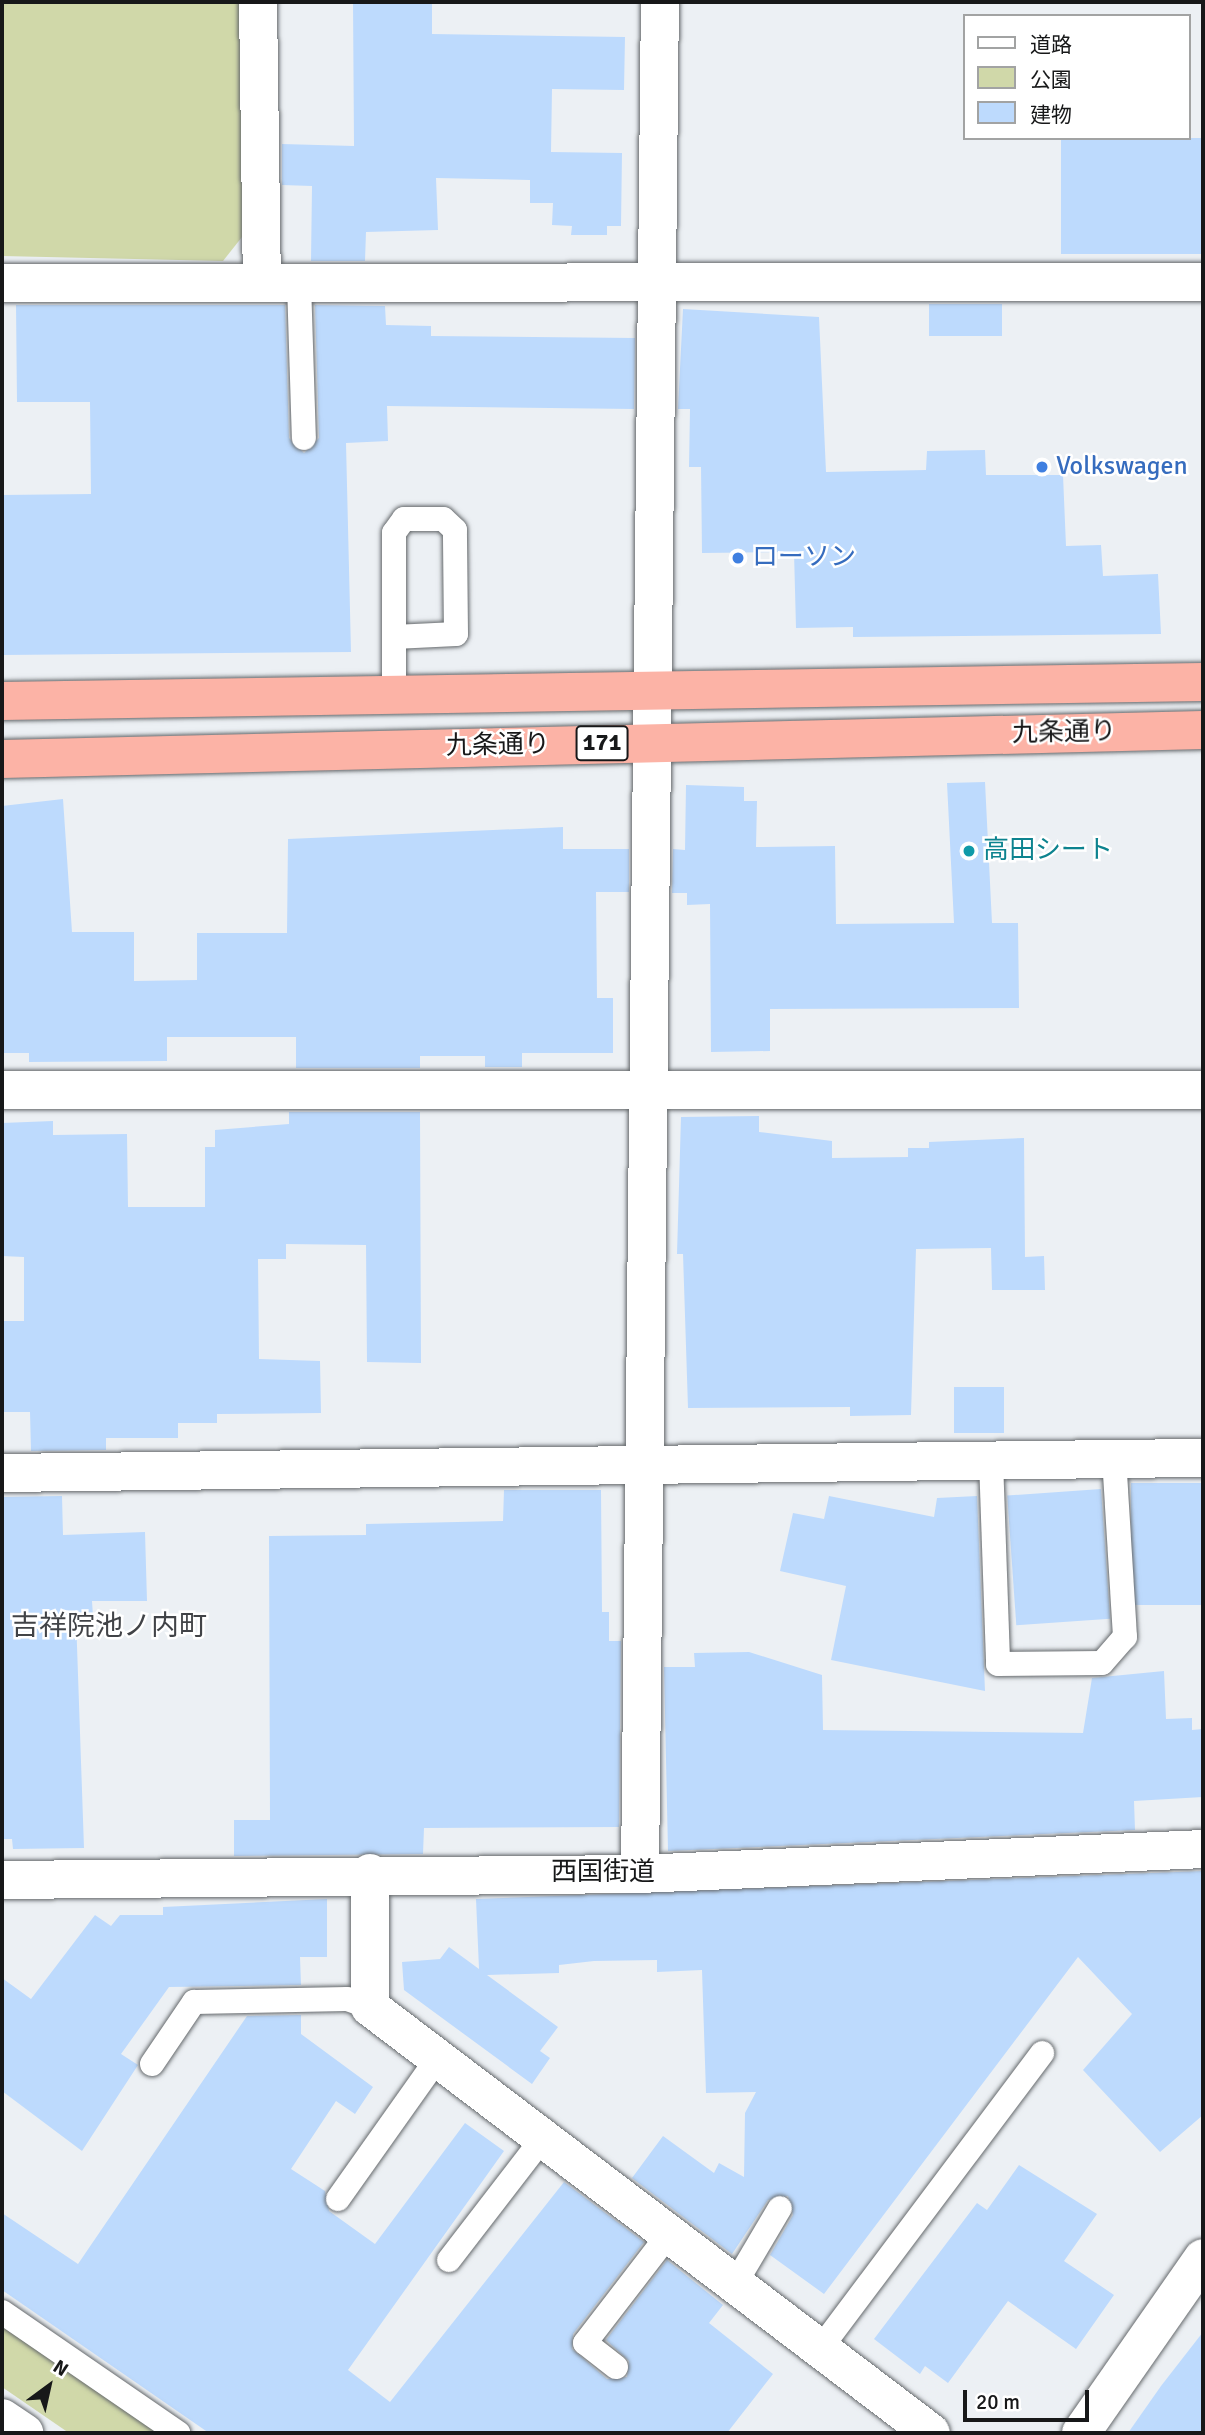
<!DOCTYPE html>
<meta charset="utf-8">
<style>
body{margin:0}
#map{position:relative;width:1205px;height:2435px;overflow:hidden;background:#ecf0f4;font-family:Signika,"Noto Sans JP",sans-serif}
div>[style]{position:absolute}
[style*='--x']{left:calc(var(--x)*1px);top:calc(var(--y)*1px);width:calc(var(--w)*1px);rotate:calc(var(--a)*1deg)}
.green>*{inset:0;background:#d0d8a9}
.building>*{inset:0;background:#bddafd;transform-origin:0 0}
.roads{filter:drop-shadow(0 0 2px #65696c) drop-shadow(0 0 2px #65696c)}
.service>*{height:24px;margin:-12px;padding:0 12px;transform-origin:12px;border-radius:12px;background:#fff}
.minor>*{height:38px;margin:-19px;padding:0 19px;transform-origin:19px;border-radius:19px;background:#fff}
.tertiary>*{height:38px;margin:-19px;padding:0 19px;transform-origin:19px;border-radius:19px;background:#fff}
.trunk>*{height:38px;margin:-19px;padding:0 19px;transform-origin:19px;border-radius:19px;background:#fcb3a6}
.dots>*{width:19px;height:19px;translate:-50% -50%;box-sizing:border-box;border:4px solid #fff;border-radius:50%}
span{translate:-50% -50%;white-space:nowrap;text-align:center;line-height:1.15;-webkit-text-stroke:5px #fff;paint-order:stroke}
.shield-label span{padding:2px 5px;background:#fff;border:2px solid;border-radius:5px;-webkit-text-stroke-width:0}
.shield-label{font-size:24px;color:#171819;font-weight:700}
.shop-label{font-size:26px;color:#366cbe}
.left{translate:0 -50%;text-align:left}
.street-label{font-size:26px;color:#171819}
.culture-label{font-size:26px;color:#0d838f}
.neighbourhood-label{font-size:28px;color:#414347}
.frame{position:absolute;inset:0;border:4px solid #171819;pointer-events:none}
.legend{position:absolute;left:963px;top:14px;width:228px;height:126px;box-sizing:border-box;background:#fff;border:2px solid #a2a3a3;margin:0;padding:9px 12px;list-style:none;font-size:21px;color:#171819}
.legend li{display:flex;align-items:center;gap:14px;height:35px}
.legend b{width:35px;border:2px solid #a2a3a3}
.north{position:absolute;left:14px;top:2351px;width:70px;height:70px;-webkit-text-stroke:5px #fff;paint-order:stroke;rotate:33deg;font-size:19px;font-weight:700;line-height:28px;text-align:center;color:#171819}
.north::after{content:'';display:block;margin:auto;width:24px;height:32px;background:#171819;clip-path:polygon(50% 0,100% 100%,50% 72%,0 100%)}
.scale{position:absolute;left:963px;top:2390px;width:126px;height:32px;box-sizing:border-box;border:4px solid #171819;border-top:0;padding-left:9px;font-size:21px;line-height:24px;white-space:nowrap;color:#171819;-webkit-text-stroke:5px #fff;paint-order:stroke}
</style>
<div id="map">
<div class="green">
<i style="clip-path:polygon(2px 2px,243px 2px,242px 237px,223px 261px,2px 256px)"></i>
<i style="clip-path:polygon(2px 2323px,161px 2433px,69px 2433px,2px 2387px)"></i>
</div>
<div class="building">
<i style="clip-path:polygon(353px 2px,432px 2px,432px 34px,625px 37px,624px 90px,552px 89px,551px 152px,622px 153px,621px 226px,607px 226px,607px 235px,571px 235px,572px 226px,552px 225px,553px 203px,530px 203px,530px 180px,436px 178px,438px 230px,366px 232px,365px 261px,311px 261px,312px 186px,282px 185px,282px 144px,354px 146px)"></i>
<i style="left:1061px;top:138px;width:142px;height:116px"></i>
<i style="left:929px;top:304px;width:73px;height:32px"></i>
<i style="clip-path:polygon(16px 305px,285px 305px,289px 438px,304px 453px,319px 438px,315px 305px,385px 306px,386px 325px,431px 326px,431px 336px,635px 338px,634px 409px,387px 406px,388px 441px,346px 443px,351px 652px,2px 655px,2px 495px,91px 494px,90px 402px,17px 402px)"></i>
<i style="clip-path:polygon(683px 309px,819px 317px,826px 472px,926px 470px,927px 451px,985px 450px,986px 475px,1063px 475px,1066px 546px,1101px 545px,1103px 576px,1158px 574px,1161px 634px,853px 637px,853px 627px,796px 628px,794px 552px,702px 553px,701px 467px,689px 467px,690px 409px,678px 409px)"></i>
<i style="clip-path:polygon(985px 782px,992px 923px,1018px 923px,1019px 1008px,770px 1009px,770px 1051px,711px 1052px,710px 904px,687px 905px,687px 893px,672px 893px,673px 849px,685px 850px,686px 785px,744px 787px,744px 801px,757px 801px,756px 847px,835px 846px,836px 924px,954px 923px,947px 783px)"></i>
<i style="clip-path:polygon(63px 799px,72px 932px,134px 932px,134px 981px,197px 980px,197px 933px,287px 933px,288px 839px,563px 827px,563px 849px,629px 849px,629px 892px,596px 892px,597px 998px,613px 998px,613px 1053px,522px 1053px,522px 1067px,485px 1067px,485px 1056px,420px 1056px,420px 1068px,296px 1068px,296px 1037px,167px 1037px,167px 1061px,29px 1062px,29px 1053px,2px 1053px,2px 806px)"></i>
<i style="clip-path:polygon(289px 1112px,420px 1112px,421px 1363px,367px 1362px,366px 1245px,286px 1244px,286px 1259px,258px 1259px,259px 1359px,320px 1361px,321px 1413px,217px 1414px,217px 1423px,178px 1423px,178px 1438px,106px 1438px,106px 1450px,31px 1451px,30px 1412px,2px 1412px,2px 1321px,24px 1321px,24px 1257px,2px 1256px,2px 1123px,53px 1121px,53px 1135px,127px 1134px,128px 1207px,205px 1207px,205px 1147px,215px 1147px,215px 1130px,289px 1124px)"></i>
<i style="clip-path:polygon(759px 1116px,759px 1132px,832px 1141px,832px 1158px,908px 1157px,908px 1148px,929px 1148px,929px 1142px,1024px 1138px,1025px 1257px,1044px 1256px,1045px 1290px,992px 1290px,991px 1248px,916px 1249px,911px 1415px,850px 1416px,850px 1407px,688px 1408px,683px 1254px,677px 1254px,681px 1117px)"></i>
<i style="left:954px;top:1387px;width:50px;height:46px"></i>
<i style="left:1203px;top:1483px;width:122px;height:72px;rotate:90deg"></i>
<i style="left:1101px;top:1489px;width:130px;height:94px;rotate:86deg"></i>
<i style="clip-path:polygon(504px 1490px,601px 1490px,602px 1612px,609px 1612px,609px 1641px,621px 1641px,619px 1827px,424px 1828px,423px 1854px,234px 1856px,234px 1820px,270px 1820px,269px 1536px,366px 1535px,366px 1524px,503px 1521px)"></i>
<i style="clip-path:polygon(62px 1496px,63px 1535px,145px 1532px,147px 1601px,92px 1601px,93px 1616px,76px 1617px,84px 1848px,13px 1849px,12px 1839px,2px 1839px,2px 1497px)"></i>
<i style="clip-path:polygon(829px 1496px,934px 1517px,937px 1498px,977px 1496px,985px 1691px,831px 1660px,846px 1586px,780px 1571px,793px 1513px,824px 1519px)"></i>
<i style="clip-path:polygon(749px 1652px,822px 1675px,823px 1730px,1083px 1733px,1092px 1678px,1164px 1671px,1166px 1719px,1192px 1718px,1192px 1730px,1203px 1729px,1203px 1797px,1134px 1801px,1135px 1830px,668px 1851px,664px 1667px,695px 1667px,694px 1653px)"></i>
<i style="clip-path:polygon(1203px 1871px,1203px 2115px,1160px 2152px,1083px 2070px,1132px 2014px,1078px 1957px,824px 2294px,770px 2255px,793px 2215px,788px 2196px,768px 2200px,732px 2254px,632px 2178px,663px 2136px,714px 2173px,719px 2163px,744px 2177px,745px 2113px,756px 2092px,706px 2093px,702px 1970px,657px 1972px,657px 1960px,594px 1961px,559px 1965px,559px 1973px,487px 1975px,558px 2027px,540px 2051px,550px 2058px,532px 2084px,404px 1990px,402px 1962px,440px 1959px,449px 1947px,479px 1969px,476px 1899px)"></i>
<i style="clip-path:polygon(327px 1899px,327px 1957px,300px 1957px,301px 1985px,169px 1987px,121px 2054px,138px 2065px,82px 2151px,2px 2091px,2px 1978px,31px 1999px,95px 1915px,111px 1926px,120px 1915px,163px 1915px,163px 1907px)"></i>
<i style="clip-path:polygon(301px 2015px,301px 2034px,373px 2087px,355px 2114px,336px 2101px,291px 2169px,325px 2191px,329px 2211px,375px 2244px,465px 2123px,504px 2151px,348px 2370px,390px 2402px,564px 2182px,644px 2242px,573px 2334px,572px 2349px,607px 2379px,627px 2377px,629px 2361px,606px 2340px,667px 2260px,723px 2305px,709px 2323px,773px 2374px,727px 2433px,209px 2433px,2px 2290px,2px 2213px,78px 2264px,247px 2016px)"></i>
<i style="clip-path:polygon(1019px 2165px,1097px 2214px,1064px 2261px,1114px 2295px,1076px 2349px,1008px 2301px,948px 2383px,925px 2366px,920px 2374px,874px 2339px,977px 2203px,987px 2210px)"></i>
<i style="clip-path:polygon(1203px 2332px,1203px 2433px,1128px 2433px,1161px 2386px)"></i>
</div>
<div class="roads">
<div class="service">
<i style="--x:299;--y:283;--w:155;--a:88.2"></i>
<i style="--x:394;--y:637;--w:62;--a:-2.8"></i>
<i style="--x:456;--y:634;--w:104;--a:-90.6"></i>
<i style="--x:455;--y:530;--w:16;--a:-137"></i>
<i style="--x:443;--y:519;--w:39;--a:180"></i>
<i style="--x:404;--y:519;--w:17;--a:126"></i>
<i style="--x:394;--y:533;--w:160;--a:90"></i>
<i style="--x:991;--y:1460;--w:204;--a:88"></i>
<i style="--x:998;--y:1664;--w:104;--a:-0.6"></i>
<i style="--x:1102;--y:1663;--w:35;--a:-49"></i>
<i style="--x:1125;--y:1637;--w:178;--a:-93.5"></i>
<i style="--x:152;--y:2064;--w:75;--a:-55.9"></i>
<i style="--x:194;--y:2002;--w:153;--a:-1.1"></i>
<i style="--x:347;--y:1999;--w:24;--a:19"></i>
<i style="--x:338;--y:2199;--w:173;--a:-54.7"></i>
<i style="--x:449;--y:2260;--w:154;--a:-52.4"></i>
<i style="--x:735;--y:2284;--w:88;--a:-59.4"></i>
<i style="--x:2;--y:2312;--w:214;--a:34.5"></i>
<i style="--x:820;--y:2349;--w:370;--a:-53.1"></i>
<i style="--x:616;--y:2367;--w:39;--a:-142"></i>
<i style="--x:585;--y:2343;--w:138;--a:-52.4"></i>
</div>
<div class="minor">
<i style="--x:258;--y:2;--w:281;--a:89.2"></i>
<i style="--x:2;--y:283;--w:1201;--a:-0.05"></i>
<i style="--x:2;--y:1090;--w:1201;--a:0"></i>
<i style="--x:2;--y:1473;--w:1201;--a:-0.72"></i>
<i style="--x:370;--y:1873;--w:134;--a:90"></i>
<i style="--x:370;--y:2007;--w:704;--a:37.21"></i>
<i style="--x:640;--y:1874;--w:1872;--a:-89.39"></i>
<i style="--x:2;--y:1880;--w:638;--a:-0.54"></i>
<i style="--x:640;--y:1874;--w:564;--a:-2.54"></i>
<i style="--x:2;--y:2418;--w:27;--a:34"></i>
</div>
<div class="tertiary">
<i style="--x:1081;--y:2433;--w:213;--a:-55.1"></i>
</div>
<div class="trunk">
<i style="--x:2;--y:701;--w:1201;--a:-0.91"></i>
<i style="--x:2;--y:759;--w:1201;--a:-1.38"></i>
</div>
</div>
<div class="dots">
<i style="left:1042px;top:467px;background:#3f7fe0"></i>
<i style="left:738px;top:558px;background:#3f7fe0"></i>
<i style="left:969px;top:851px;background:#0f9aa8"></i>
</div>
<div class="shield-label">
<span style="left:602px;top:743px">171</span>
</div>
<div class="shop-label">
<span class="left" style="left:1056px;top:467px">Volkswagen</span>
<span class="left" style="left:752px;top:558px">ローソン</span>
</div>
<div class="street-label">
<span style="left:1064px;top:733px;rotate:-1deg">九条通り</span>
<span style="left:498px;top:746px;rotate:-1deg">九条通り</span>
<span style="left:603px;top:1873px">西国街道</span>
</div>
<div class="culture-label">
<span class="left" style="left:983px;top:851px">高田シート</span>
</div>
<div class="neighbourhood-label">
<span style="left:109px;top:1626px">吉祥院池ノ内町</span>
</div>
<div class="frame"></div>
<ul class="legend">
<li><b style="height:9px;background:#fff"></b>道路</li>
<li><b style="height:19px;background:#d0d8a9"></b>公園</li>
<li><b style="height:19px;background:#bddafd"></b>建物</li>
</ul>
<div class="north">N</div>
<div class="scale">20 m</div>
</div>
